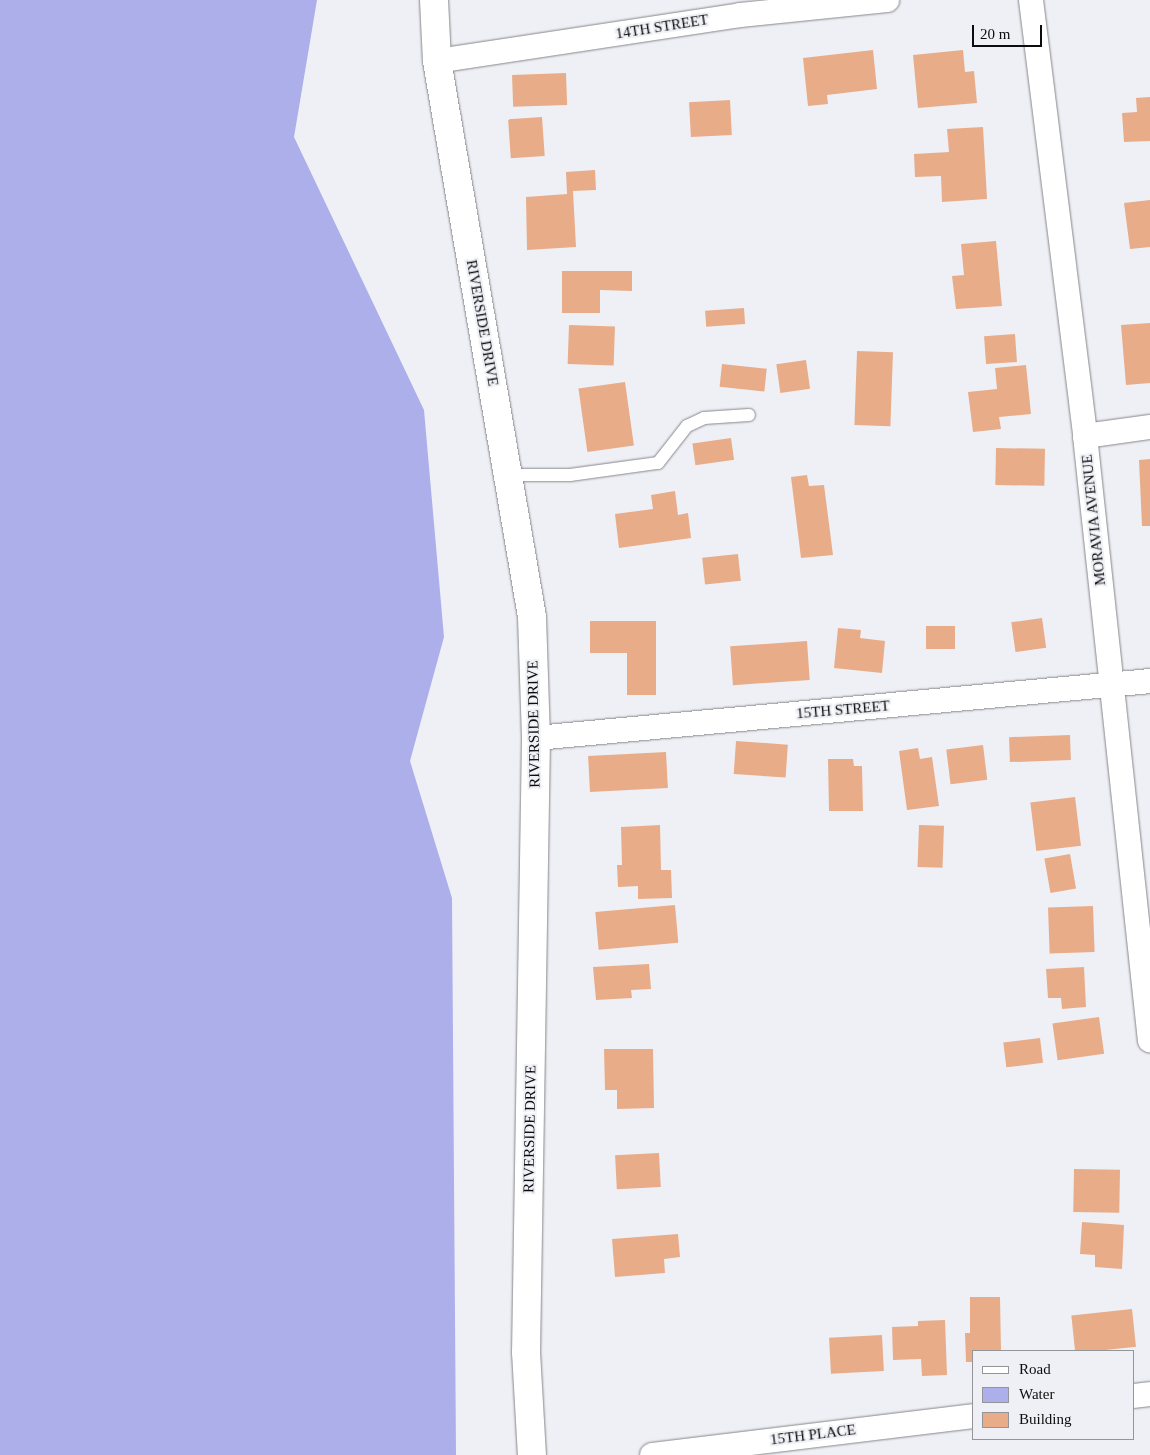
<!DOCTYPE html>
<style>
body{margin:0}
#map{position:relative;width:1150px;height:1455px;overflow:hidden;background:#eff0f5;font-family:Georgia,serif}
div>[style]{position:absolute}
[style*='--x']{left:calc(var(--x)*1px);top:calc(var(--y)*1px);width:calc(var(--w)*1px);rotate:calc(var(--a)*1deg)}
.water>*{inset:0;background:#adafeb}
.building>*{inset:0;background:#e8ac89;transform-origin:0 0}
.roads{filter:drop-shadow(0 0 1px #86868b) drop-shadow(0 0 1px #86868b)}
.service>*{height:12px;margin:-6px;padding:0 6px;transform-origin:6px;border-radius:6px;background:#fff}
.minor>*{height:24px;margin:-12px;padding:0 12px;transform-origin:12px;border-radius:12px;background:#fff}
.tertiary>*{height:28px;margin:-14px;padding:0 14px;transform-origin:14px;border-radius:14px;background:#fff}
span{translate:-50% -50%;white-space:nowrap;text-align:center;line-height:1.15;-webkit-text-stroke:4px #eff0f5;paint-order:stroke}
.street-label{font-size:15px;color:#0c0c0e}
.legend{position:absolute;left:972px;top:1350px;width:162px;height:90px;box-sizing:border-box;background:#eff0f5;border:1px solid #949599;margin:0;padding:6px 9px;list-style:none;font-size:15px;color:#0c0c0e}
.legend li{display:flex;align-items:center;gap:10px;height:25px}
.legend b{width:25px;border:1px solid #949599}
.scale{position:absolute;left:972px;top:25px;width:70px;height:22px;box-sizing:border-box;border:2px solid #0c0c0e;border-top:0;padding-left:6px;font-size:15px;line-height:18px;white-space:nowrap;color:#0c0c0e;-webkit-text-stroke:4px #eff0f5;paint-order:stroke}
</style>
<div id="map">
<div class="water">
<i style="clip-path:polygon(0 0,317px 0,294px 137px,424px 410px,444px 637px,410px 761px,452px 898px,456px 1455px,0 1455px)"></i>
</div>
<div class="building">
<i style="clip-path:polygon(873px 50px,877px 89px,827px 95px,828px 104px,808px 106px,803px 58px)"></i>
<i style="clip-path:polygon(963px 50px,965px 72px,974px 71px,977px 103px,918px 108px,913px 55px)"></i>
<i style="left:566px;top:73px;width:32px;height:54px;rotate:88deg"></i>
<i style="clip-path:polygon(1150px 97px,1150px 141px,1124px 142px,1122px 113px,1137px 112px,1136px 98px)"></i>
<i style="left:730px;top:100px;width:35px;height:41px;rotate:87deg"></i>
<i style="left:542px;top:117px;width:39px;height:34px;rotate:86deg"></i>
<i style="clip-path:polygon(983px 127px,987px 199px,942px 202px,941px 176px,915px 177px,914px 154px,949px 152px,947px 129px)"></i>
<i style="clip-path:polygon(595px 170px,596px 190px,573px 191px,576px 247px,527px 250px,526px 197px,567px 194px,566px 172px)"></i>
<i style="clip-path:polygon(1150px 200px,1150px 247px,1130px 249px,1124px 203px)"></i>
<i style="clip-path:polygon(996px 241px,1002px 306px,956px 309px,952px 276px,964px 275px,961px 244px)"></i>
<i style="clip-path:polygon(562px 271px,632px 271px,632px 291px,600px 290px,600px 313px,562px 313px)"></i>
<i style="left:744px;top:308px;width:16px;height:39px;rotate:86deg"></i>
<i style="clip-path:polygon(1150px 323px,1150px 383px,1126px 385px,1121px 325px)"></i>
<i style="left:569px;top:325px;width:46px;height:39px;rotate:2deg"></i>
<i style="left:1015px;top:334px;width:28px;height:31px;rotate:86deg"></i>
<i style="left:857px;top:351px;width:36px;height:74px;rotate:2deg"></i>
<i style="left:806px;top:360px;width:29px;height:30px;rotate:82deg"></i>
<i style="left:722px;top:364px;width:45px;height:23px;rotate:6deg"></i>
<i style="clip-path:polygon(1026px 365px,1031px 414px,999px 417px,1001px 429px,973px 432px,968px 392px,997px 389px,995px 368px)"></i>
<i style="left:625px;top:382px;width:64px;height:47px;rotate:82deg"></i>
<i style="left:731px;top:438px;width:22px;height:39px;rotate:82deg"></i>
<i style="left:996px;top:448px;width:49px;height:37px;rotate:1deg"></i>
<i style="clip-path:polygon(1150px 459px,1150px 526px,1142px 526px,1139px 460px)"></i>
<i style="clip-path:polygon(807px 475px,809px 486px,824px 485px,833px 555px,801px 558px,791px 477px)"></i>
<i style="clip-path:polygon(675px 491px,678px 515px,688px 513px,691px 538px,619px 548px,615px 514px,653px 509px,651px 495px)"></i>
<i style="left:738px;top:554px;width:27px;height:36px;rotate:84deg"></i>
<i style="left:1042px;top:618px;width:30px;height:31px;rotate:82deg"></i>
<i style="clip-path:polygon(590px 621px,656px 621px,656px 695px,627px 695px,627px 653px,590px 653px)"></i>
<i style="left:926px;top:626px;width:29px;height:23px"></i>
<i style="clip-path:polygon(838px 628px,861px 630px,860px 638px,885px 641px,882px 673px,834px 668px)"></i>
<i style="left:807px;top:641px;width:39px;height:77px;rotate:86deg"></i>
<i style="left:1070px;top:735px;width:25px;height:61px;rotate:88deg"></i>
<i style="left:736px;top:741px;width:52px;height:33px;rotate:4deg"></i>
<i style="left:983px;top:745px;width:35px;height:37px;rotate:83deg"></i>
<i style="clip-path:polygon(918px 748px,920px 759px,932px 757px,939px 806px,907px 810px,899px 751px)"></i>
<i style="left:666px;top:752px;width:36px;height:78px;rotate:87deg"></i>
<i style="clip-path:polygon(828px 759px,853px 759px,854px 766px,862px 766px,863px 811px,829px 811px)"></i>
<i style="left:1075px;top:797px;width:49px;height:45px;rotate:83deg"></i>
<i style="clip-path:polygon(660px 825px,661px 870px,671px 870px,672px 898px,638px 899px,638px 886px,618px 887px,617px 865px,622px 865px,621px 827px)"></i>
<i style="left:919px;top:825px;width:25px;height:42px;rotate:2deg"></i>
<i style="left:1070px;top:854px;width:35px;height:26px;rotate:80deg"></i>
<i style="left:675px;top:905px;width:38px;height:80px;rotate:85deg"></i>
<i style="left:1093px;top:906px;width:46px;height:45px;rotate:88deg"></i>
<i style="clip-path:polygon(649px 964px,651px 989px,631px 990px,632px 998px,596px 1000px,593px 967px)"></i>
<i style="clip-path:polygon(1084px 967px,1086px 1007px,1062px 1009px,1061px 998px,1048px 998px,1046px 969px)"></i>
<i style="left:1099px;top:1017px;width:37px;height:47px;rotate:82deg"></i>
<i style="left:1040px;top:1038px;width:25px;height:37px;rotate:83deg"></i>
<i style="clip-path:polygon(604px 1049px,653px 1049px,654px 1108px,617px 1109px,617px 1090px,605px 1090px)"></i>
<i style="left:659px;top:1153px;width:34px;height:44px;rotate:87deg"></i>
<i style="left:1074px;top:1169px;width:46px;height:43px;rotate:1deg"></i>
<i style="clip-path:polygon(1082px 1222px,1124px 1225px,1122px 1269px,1095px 1267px,1095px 1255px,1080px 1254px)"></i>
<i style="clip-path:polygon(678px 1234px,680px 1257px,664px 1259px,665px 1273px,615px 1277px,612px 1239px)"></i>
<i style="clip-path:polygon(970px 1297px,1000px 1297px,1001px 1351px,974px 1351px,974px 1362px,966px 1362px,965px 1333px,970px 1333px)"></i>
<i style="left:1132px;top:1309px;width:38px;height:61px;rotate:84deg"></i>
<i style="clip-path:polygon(945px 1320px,947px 1375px,922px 1376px,921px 1359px,893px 1360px,892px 1327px,918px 1326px,918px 1321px)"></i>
<i style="left:882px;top:1335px;width:36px;height:53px;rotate:87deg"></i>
</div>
<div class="roads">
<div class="service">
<i style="--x:508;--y:475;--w:62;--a:0"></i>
<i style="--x:570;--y:475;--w:89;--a:-7.8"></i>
<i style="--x:658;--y:463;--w:47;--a:-51.9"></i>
<i style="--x:687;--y:426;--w:19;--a:-25"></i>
<i style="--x:704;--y:418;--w:45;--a:-3.8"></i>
</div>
<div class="minor">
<i style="--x:1031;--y:0;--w:439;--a:82.9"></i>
<i style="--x:1085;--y:436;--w:608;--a:83.87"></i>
<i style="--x:437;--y:61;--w:306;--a:-8.6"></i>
<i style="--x:740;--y:15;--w:148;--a:-5.8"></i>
<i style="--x:1085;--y:436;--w:66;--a:-7.9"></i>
<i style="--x:536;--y:738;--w:617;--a:-5.3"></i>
<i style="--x:1134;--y:1396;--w:16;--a:-7"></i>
<i style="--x:652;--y:1455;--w:324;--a:-6.9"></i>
</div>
<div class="tertiary">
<i style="--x:434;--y:0;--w:61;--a:87.2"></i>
<i style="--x:437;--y:61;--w:564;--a:80.3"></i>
<i style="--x:532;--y:617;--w:121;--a:88.1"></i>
<i style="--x:536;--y:738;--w:614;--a:90.93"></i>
<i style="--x:526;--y:1352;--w:103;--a:86.7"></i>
</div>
</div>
<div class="street-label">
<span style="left:662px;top:27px;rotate:-9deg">14TH STREET</span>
<span style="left:482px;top:323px;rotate:80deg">RIVERSIDE DRIVE</span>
<span style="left:1094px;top:520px;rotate:-96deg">MORAVIA AVENUE</span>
<span style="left:843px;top:710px;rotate:-5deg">15TH STREET</span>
<span style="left:534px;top:724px;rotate:-91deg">RIVERSIDE DRIVE</span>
<span style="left:530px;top:1129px;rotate:-89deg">RIVERSIDE DRIVE</span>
<span style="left:813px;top:1435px;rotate:-7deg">15TH PLACE</span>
</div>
<ul class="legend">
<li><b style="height:6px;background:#fff"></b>Road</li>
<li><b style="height:14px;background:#adafeb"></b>Water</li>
<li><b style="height:14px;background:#e8ac89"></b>Building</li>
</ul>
<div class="scale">20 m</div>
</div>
